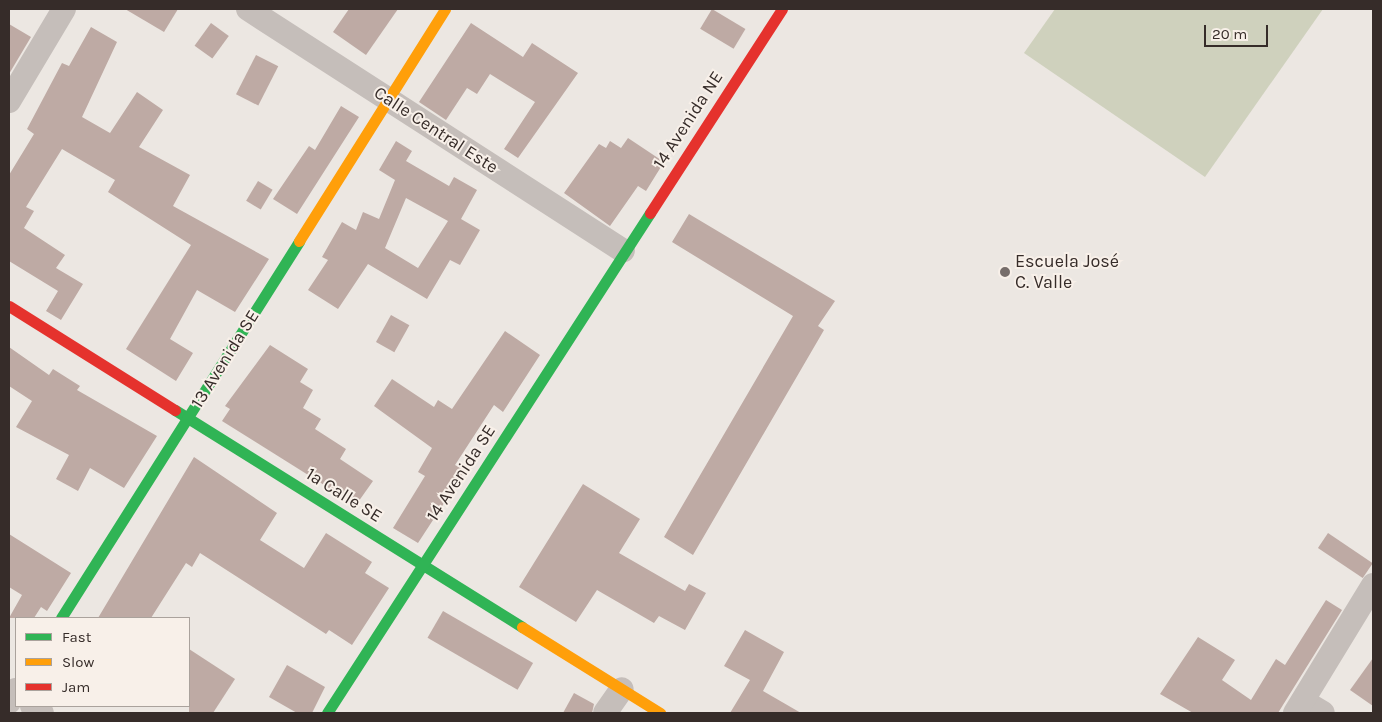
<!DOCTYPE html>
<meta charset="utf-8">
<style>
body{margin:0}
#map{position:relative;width:1382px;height:722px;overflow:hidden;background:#ece7e2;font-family:Karla,sans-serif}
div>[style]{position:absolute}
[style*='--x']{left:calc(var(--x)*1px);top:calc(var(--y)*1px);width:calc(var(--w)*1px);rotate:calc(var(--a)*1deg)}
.green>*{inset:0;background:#cfd1bd}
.building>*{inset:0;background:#beaaa4;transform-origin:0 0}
.street>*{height:24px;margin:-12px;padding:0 12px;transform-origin:12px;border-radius:12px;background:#c5beba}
.fast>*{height:11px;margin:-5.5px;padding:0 5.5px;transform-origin:5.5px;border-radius:5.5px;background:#30b455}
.slow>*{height:11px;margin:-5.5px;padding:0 5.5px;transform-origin:5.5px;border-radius:5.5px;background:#ff9f0a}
.jam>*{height:11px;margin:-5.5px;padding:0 5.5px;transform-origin:5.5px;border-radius:5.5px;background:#e5322d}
.dots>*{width:14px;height:14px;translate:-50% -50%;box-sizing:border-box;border:2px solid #f8f0e9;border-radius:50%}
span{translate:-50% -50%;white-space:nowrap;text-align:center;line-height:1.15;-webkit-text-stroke:4px #f8f0e9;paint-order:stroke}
.street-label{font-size:18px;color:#362c29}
.poi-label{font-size:18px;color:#362c29}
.left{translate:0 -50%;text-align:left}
.frame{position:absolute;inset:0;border:10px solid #362c29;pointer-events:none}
.legend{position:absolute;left:15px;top:617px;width:175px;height:90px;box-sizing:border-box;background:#f8f0e9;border:1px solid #aaa29c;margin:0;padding:6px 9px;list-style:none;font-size:15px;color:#362c29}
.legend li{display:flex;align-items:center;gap:10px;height:25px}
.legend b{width:25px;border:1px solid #aaa29c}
.scale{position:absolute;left:1204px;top:25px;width:64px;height:22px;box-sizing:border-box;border:2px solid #362c29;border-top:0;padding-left:6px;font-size:15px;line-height:18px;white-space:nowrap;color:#362c29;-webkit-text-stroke:4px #f8f0e9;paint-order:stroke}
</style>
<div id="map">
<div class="green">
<i style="clip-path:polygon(1055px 9px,1323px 9px,1205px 177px,1024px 53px)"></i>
</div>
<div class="building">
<i style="clip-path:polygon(125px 9px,178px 9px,164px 32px)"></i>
<i style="clip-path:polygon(349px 9px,398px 9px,366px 55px,333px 32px)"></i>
<i style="left:712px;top:9px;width:39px;height:23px;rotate:31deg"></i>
<i style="left:211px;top:23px;width:22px;height:28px;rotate:36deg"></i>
<i style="clip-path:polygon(471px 23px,523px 57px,532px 43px,578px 73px,518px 158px,504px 149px,535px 102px,490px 74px,477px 94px,467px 88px,446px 120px,419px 102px)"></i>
<i style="clip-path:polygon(9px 24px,31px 37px,9px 74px)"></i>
<i style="clip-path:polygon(91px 27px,117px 42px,82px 117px,110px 133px,137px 92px,163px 110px,139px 147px,190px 175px,173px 206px,269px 259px,235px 312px,197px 290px,170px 339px,193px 353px,176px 381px,126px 349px,191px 245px,108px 192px,115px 180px,62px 149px,26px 207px,34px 211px,24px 228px,65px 255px,56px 268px,83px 284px,61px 320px,46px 311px,58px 291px,9px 261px,9px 175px,34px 134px,27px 129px,62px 63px,69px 66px)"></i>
<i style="left:256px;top:55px;width:25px;height:44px;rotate:27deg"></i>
<i style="clip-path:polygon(341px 106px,359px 117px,297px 214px,273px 199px,309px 146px,315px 150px)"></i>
<i style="clip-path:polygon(628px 138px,664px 162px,646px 191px,638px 186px,610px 226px,564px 193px,599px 144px,606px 148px,610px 141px,621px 148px)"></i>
<i style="clip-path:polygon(evenodd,396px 141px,412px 151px,406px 161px,449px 186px,454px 177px,477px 190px,461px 219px,480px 230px,460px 265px,450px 260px,427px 299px,368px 264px,338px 309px,308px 290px,328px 260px,322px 257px,342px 222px,356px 230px,363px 212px,379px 219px,395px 180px,379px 170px,396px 141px,406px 198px,448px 221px,418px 268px,385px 248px,406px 198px)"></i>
<i style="left:258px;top:181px;width:17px;height:23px;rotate:31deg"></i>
<i style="clip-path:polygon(689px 214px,835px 301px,818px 326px,824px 330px,693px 555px,664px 537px,793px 316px,672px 242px)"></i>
<i style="left:391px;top:315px;width:21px;height:31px;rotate:29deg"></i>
<i style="clip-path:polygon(505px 331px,540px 355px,503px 412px,494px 405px,455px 465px,465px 471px,418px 543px,393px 528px,425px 476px,418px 472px,432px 448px,374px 406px,392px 379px,434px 407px,438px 400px,452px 409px)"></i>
<i style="clip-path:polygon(270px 345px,308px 369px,300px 382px,313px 390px,303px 408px,321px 419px,315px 429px,346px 449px,340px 459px,373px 481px,356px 505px,222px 421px,230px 409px,225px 406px)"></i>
<i style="clip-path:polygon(9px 347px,49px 375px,53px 369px,80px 386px,77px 390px,157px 436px,124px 488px,90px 468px,78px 491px,56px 479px,69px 455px,16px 427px,32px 401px,9px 386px)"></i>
<i style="clip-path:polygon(194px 457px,277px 513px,260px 540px,304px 568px,326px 533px,372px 562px,365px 573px,389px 588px,352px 645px,329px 630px,326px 634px,200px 553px,192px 567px,186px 563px,151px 618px,98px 618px)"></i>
<i style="clip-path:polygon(583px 484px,640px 519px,619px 553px,685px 591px,689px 584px,706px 593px,685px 630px,659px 616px,654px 623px,597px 590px,576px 622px,519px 587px)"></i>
<i style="left:1328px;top:533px;width:54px;height:18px;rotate:34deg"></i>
<i style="clip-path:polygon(9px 534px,71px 573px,47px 611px,41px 607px,34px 618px,9px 618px,22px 595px,9px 587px)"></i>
<i style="clip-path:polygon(1326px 600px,1342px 610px,1278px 713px,1193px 713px,1160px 694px,1198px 637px,1235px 660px,1222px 680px,1251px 700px,1276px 659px,1285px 665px)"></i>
<i style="left:443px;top:611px;width:104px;height:31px;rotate:30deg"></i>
<i style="clip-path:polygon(745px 630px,784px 652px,763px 691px,801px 713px,730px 713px,750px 680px,724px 666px)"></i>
<i style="clip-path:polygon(189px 649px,235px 679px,213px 713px,189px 713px)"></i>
<i style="clip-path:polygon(1373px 658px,1373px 706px,1350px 690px)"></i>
<i style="clip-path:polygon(287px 665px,325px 687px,312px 713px,297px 713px,269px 697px)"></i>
<i style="clip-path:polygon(574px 693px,594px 704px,592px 713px,563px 713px)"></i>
</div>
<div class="street">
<i style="--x:248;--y:9;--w:446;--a:32.8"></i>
<i style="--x:9;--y:101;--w:107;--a:-59.1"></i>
<i style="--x:1303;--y:701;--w:23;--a:31"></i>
<i style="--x:9;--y:702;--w:14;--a:-60"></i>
<i style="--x:32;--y:706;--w:12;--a:35"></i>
<i style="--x:605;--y:713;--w:29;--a:-55"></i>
<i style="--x:1295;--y:713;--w:150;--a:-58.6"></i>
</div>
<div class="fast">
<i style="--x:175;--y:410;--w:409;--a:32"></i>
<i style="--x:61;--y:618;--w:446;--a:-57.7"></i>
<i style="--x:327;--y:713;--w:595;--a:-57.14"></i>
</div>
<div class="slow">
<i style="--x:299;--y:241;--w:274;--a:-57.8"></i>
<i style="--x:522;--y:627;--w:163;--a:31.9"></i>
</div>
<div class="jam">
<i style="--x:650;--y:213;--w:243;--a:-57.1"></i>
<i style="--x:9;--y:306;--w:196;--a:32.1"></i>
</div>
<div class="dots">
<i style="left:1005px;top:272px;background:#766d6a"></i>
</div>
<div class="street-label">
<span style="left:688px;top:120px;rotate:-57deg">14 Avenida NE</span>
<span style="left:436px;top:130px;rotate:33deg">Calle Central Este</span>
<span style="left:225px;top:359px;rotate:-58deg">13 Avenida SE</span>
<span style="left:461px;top:473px;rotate:-57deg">14 Avenida SE</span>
<span style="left:344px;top:495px;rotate:32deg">1a Calle SE</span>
</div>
<div class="poi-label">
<span class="left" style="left:1015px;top:272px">Escuela José<br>C. Valle</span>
</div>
<div class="frame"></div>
<ul class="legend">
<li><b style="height:6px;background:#30b455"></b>Fast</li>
<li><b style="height:6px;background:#ff9f0a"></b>Slow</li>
<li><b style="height:6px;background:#e5322d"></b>Jam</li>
</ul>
<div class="scale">20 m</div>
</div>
